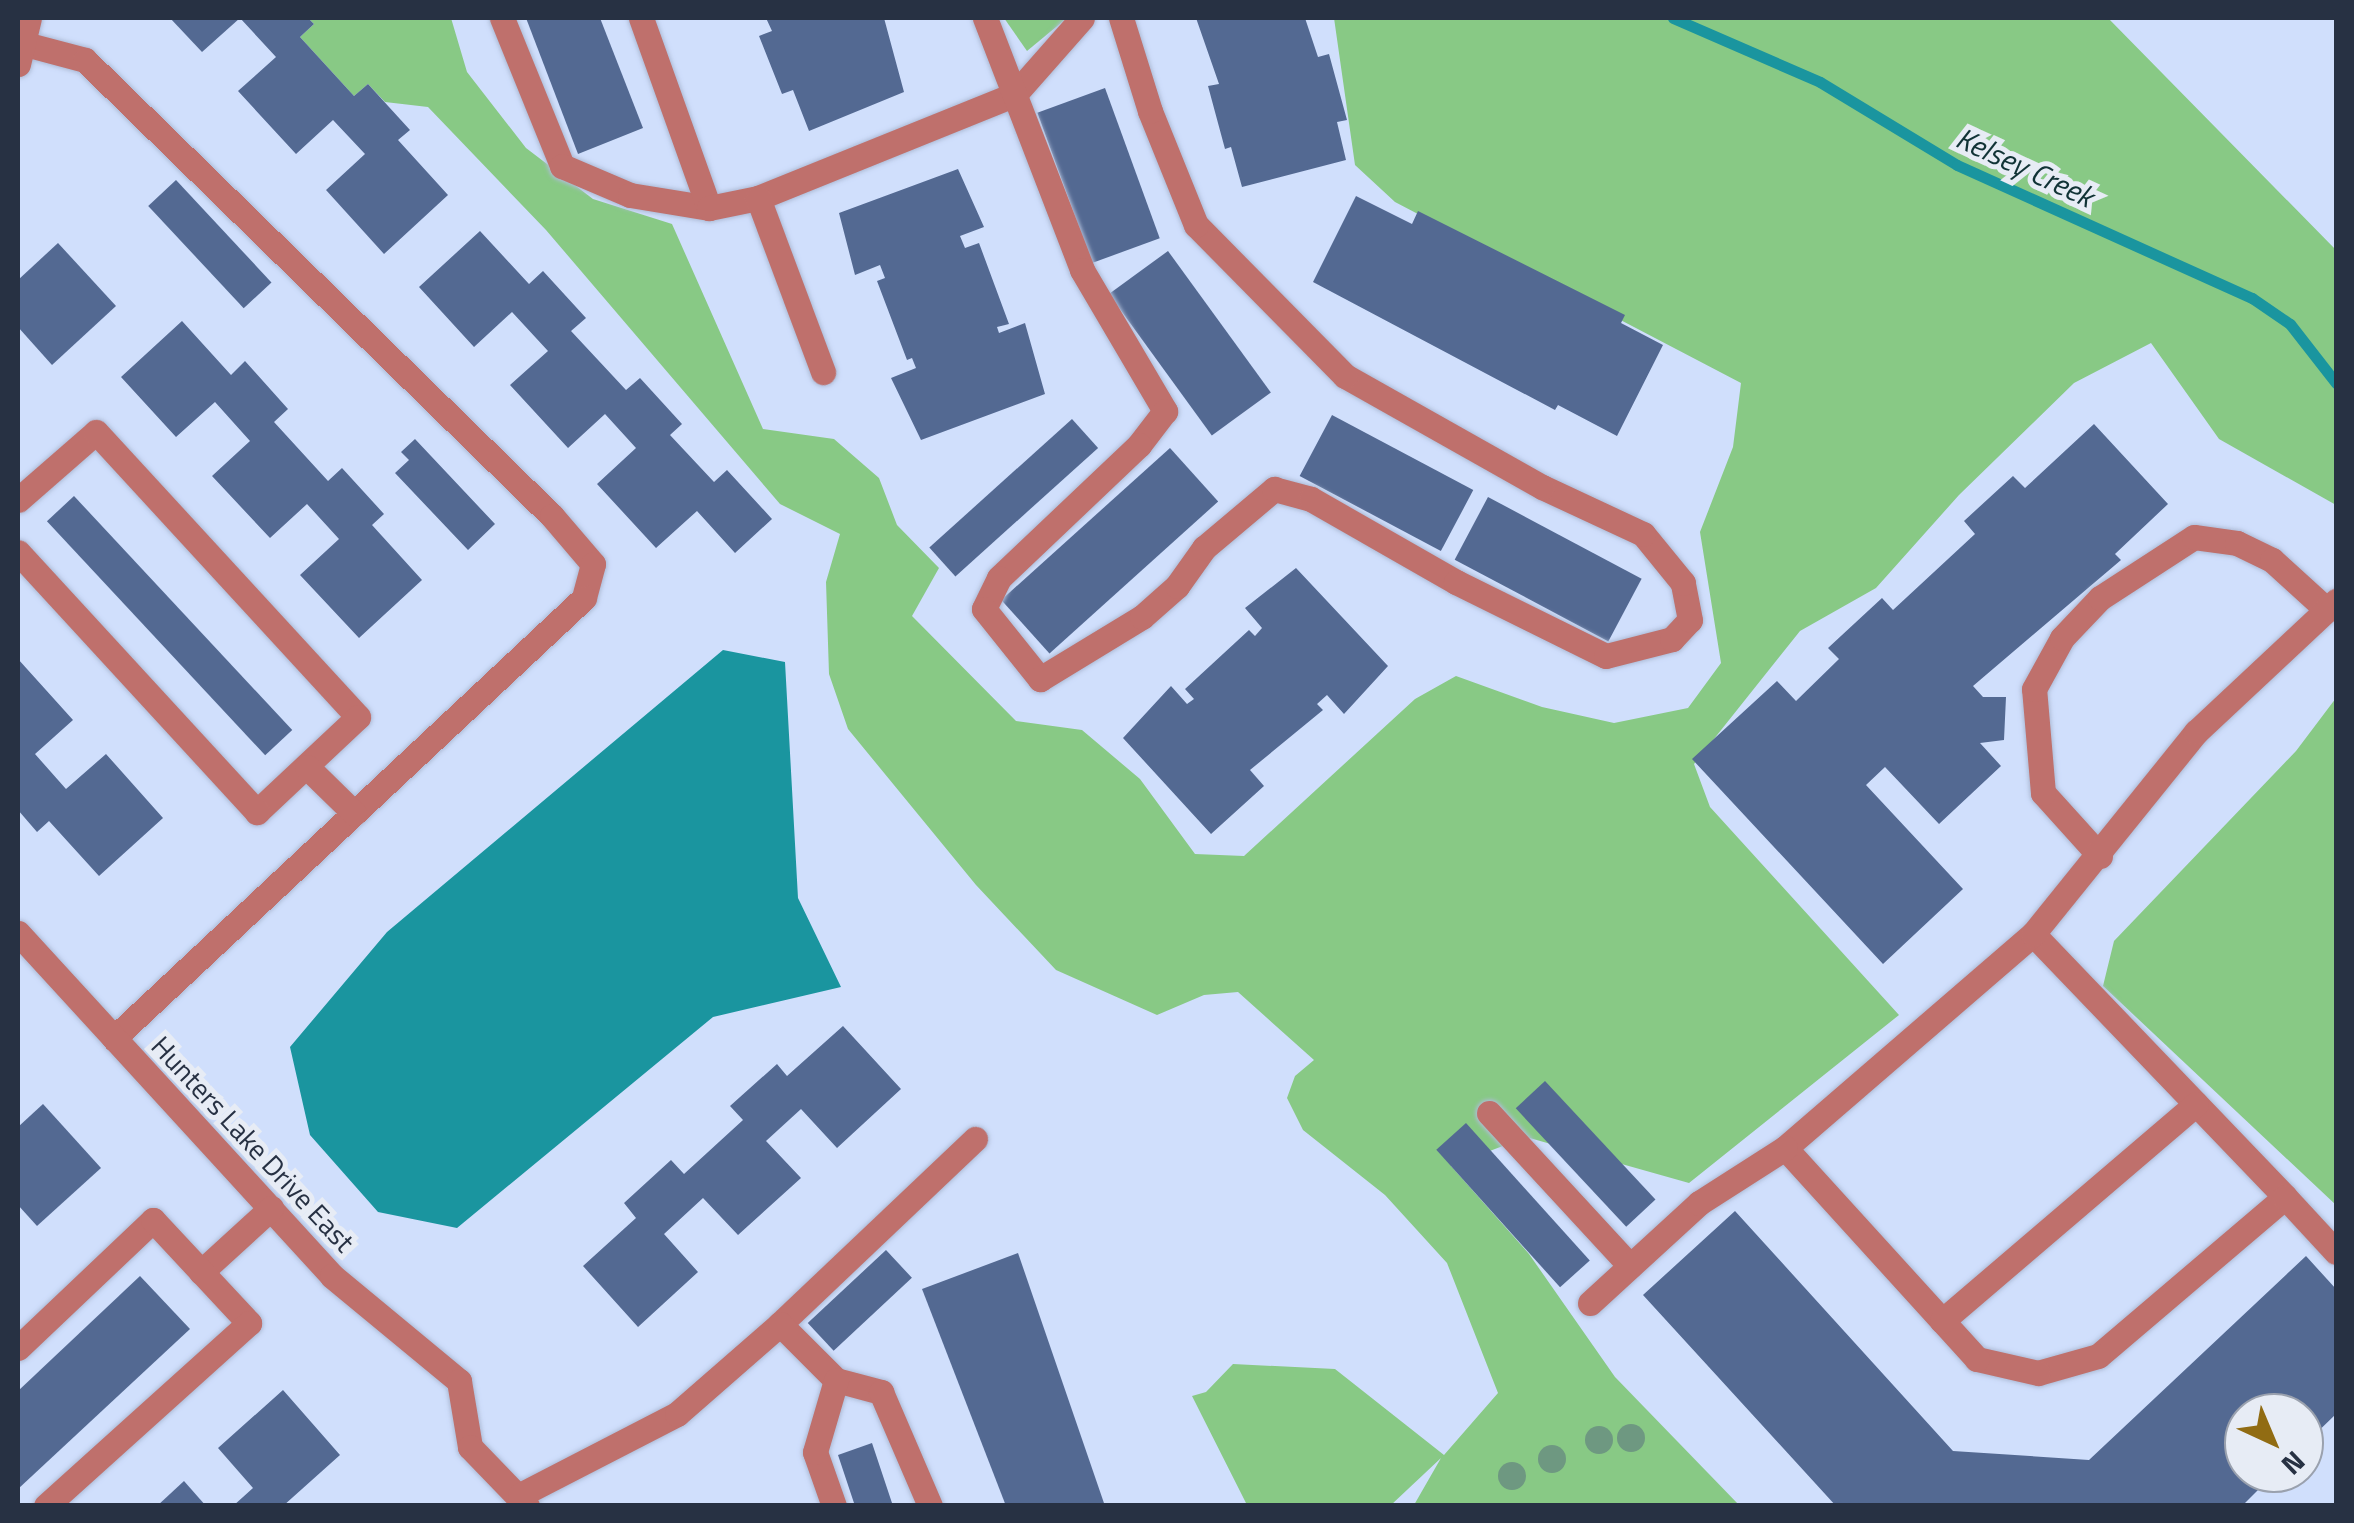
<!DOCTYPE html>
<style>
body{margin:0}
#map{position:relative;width:2354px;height:1523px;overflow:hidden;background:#d0dffc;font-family:"Titillium Web",sans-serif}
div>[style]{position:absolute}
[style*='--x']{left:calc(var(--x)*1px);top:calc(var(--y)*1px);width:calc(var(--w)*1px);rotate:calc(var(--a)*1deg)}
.green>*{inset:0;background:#88c985}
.water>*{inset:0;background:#1a959f}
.stream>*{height:11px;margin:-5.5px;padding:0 5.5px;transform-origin:5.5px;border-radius:5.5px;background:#1a959f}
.building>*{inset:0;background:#536992;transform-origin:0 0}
.roads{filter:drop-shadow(0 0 2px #aebcd7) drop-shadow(0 0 2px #aebcd7)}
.minor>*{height:25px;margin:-12.5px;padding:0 12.5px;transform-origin:12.5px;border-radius:12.5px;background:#bf706c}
.trees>*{width:28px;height:28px;margin:-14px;border-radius:50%;background:#6e9881}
span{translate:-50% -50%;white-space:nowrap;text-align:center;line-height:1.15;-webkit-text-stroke:10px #e7ecf5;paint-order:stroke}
.street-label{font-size:28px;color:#273143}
.water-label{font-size:30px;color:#113336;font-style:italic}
.frame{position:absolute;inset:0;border:20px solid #273143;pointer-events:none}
.north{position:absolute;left:2224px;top:1393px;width:100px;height:100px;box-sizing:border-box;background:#e7ecf5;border:2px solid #9aa1ae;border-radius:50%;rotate:136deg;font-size:28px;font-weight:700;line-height:40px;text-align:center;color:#273143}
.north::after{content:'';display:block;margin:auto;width:35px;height:45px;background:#916c13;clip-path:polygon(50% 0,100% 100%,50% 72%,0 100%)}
</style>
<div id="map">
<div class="green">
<i style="clip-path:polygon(308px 18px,451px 18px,467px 72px,526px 148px,593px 199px,672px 224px,763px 429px,834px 439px,879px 478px,897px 525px,939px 568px,912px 616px,1016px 721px,1082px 730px,1140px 779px,1195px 854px,1244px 856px,1415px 699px,1456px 676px,1542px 707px,1614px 723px,1688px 708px,1721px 663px,1700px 532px,1733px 447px,1741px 383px,1395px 202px,1355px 165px,1334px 18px,2108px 18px,2336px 250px,2336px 505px,2219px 439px,2151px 343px,2074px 383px,1959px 495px,1876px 588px,1800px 631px,1694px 764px,1710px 807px,1899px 1015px,1689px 1183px,1526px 1137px,1451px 1166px,1529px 1254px,1615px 1377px,1739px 1505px,1414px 1505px,1441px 1458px,1391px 1505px,1247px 1505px,1192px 1396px,1206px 1392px,1233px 1364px,1335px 1369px,1444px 1455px,1498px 1393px,1447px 1263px,1385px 1195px,1303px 1130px,1287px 1098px,1295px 1076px,1314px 1060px,1238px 992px,1204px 995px,1157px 1015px,1056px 970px,976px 885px,848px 729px,829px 674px,826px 582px,840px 534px,780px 504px,546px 230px,428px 107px,385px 102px,368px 84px,354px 96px,300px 37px,314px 24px)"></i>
<i style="clip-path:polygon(1004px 18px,1067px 18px,1027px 51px)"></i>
<i style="clip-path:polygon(2336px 698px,2336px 1205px,2103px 986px,2114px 941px,2296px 751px)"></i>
</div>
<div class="water">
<i style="clip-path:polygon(723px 650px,785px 662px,798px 898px,841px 987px,713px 1017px,457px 1228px,378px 1212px,310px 1135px,290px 1047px,387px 932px)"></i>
</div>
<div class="stream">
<i style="--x:1673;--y:18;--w:160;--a:23.5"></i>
<i style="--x:1820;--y:82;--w:160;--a:31.2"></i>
<i style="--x:1957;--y:165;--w:324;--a:24.3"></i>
<i style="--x:2252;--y:298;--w:46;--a:34.4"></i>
<i style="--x:2290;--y:324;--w:75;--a:52.1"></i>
</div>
<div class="building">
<i style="clip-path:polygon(170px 18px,240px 18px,202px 52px)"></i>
<i style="clip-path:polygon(240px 18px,308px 18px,314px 24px,300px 37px,354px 96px,368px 84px,410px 130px,398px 140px,448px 195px,384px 254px,326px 190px,365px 154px,333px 120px,296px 154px,238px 91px,276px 57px)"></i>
<i style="clip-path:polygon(526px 18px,600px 18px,643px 128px,578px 154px)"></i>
<i style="clip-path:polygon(766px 18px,884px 18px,904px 92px,809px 131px,793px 90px,782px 94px,759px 36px,772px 31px)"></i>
<i style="clip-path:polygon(1196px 18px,1305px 18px,1318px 57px,1329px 54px,1347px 120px,1337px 122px,1346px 160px,1242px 187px,1231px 147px,1225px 149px,1208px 86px,1219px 84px)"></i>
<i style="left:1105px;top:88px;width:160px;height:72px;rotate:70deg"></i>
<i style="clip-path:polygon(958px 169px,984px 227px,960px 236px,965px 248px,979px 243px,1009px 324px,997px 327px,999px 333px,1025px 323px,1045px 394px,921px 440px,891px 378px,916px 368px,912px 358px,907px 360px,877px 281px,885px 278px,880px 265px,855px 275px,839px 213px)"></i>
<i style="left:176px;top:180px;width:140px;height:38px;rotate:47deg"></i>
<i style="clip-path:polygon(1356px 196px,1412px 224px,1418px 211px,1625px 315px,1621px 323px,1663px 345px,1617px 436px,1558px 405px,1555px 410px,1313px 282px)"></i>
<i style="clip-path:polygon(480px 231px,529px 284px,543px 271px,586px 318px,571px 331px,626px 390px,640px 378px,682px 424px,670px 435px,714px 482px,727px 470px,772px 519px,735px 553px,697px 511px,656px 548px,597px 484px,636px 448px,605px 414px,568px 448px,510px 385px,548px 351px,512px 312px,474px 347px,419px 287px)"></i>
<i style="clip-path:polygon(58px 243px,116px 306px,52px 365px,18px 327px,18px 280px)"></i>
<i style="left:1168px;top:251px;width:175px;height:73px;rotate:54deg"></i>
<i style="clip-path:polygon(182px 321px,231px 375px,245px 361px,288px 409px,274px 422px,328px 481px,342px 468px,384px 514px,372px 525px,422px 580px,359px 638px,300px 575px,339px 539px,307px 504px,270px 538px,212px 476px,250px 441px,215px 402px,176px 437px,121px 377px)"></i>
<i style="left:1332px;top:415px;width:160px;height:69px;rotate:28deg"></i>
<i style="left:1072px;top:419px;width:39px;height:192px;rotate:48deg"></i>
<i style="clip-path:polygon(2094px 424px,2168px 504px,2115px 554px,2121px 560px,1973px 686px,1983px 697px,2006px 697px,2004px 740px,1980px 743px,2001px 766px,1939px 824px,1885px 767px,1866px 785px,1963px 889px,1883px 964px,1692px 759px,1777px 681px,1796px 701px,1839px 659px,1828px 648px,1882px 598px,1893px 610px,1975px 534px,1964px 521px,2013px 476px,2025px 488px)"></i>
<i style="clip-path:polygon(415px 439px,495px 524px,468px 550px,395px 473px,409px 460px,401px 452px)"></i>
<i style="left:1170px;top:448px;width:72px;height:227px;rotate:48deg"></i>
<i style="left:74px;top:496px;width:320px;height:37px;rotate:47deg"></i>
<i style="left:1488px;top:497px;width:174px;height:71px;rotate:28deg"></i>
<i style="clip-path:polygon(1296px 568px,1388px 666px,1344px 714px,1327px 695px,1317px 704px,1323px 710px,1250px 770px,1264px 786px,1211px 834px,1123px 738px,1171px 686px,1187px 704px,1194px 699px,1185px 689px,1249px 630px,1255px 636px,1262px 628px,1245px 608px)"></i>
<i style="clip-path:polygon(18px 659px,73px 720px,35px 754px,66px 789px,106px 754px,163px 818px,99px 876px,49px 821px,37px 832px,18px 810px)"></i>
<i style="clip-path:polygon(843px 1026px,901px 1089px,837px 1148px,801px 1109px,766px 1141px,801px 1178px,738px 1235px,703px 1198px,664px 1234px,698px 1272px,638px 1327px,583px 1266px,636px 1218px,624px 1203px,671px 1160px,684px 1174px,743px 1120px,730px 1106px,777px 1064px,787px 1076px)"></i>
<i style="left:1545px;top:1081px;width:162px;height:40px;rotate:47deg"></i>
<i style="clip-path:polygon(43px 1104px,101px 1168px,37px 1226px,18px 1205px,18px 1127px)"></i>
<i style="left:1466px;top:1123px;width:185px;height:40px;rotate:48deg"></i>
<i style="clip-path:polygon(1735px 1211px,1953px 1451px,2089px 1460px,2306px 1256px,2336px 1289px,2336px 1414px,2304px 1445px,2304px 1413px,2244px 1413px,2244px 1473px,2275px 1473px,2242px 1506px,1836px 1506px,1643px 1295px)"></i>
<i style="left:886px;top:1250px;width:38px;height:107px;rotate:47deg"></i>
<i style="clip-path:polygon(1018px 1253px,1105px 1506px,1006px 1506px,922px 1289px)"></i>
<i style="clip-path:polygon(140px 1276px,190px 1329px,18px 1489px,18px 1391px)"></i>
<i style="clip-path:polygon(283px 1390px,340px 1455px,283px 1506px,233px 1506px,253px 1488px,218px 1448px)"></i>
<i style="clip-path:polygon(872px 1443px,893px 1506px,855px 1506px,838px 1455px)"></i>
<i style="clip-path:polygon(184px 1481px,206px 1506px,157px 1506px)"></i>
</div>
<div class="roads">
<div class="minor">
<i style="--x:502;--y:18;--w:160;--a:67.9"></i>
<i style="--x:562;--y:166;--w:74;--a:23.1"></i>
<i style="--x:630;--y:195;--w:80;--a:9.3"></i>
<i style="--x:641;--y:18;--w:202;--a:70.3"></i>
<i style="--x:709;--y:208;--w:50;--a:-11.5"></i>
<i style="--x:758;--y:198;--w:277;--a:-22"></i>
<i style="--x:1015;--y:94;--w:101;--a:-48.6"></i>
<i style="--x:985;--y:18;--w:270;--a:68.9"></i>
<i style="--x:1082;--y:270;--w:164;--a:59.5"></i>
<i style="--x:1165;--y:411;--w:43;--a:127.4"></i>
<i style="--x:1139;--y:445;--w:193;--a:136.5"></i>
<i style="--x:999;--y:578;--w:34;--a:116"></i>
<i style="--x:984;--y:609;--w:90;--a:51.3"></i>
<i style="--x:1040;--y:679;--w:119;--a:-31.3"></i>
<i style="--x:1142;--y:617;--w:47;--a:-41.5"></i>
<i style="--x:1177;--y:586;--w:47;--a:-54.6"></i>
<i style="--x:1204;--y:548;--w:92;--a:-40.1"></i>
<i style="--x:1274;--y:489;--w:38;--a:15"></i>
<i style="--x:1311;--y:499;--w:167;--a:29.8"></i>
<i style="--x:1456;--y:582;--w:167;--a:26.3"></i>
<i style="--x:1606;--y:656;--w:68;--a:-14.4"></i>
<i style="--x:1672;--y:639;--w:26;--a:-47"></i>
<i style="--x:1690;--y:620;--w:38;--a:-101"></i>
<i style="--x:1683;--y:583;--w:63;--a:-129.2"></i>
<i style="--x:1643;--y:534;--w:111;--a:-155"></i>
<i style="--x:1542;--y:487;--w:226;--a:-150.6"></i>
<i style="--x:1345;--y:376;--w:212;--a:-134.6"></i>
<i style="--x:1196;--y:225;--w:123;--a:-112"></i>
<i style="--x:1150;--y:111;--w:97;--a:-107.3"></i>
<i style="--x:25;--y:44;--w:62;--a:14.9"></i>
<i style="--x:85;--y:60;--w:653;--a:44.32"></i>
<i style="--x:552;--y:516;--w:63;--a:49.5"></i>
<i style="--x:593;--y:564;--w:35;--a:105"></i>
<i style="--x:584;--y:598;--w:644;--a:136.89"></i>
<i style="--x:18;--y:64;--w:47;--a:-76.6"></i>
<i style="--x:758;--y:198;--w:186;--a:69.5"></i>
<i style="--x:18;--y:500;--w:103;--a:-41.1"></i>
<i style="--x:96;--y:432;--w:387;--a:47.4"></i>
<i style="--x:358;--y:717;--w:139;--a:136.8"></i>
<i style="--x:257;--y:812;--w:353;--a:-132.6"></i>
<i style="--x:307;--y:767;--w:66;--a:44.4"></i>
<i style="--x:2100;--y:856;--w:85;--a:-132.1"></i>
<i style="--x:2043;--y:793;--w:104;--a:-94.9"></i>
<i style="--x:2034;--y:689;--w:58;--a:-61.2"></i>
<i style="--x:2062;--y:638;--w:55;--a:-46.5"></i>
<i style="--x:2100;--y:598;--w:112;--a:-33"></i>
<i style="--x:2194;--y:537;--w:43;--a:7.9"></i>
<i style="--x:2237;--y:543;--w:39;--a:26"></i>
<i style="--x:2272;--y:560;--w:74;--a:42.3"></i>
<i style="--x:18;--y:933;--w:465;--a:47.5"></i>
<i style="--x:332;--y:1276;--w:165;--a:39.6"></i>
<i style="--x:459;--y:1381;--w:67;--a:80.5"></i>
<i style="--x:470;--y:1447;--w:82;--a:46"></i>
<i style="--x:2033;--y:934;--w:364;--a:46.2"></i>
<i style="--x:2285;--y:1197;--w:245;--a:139.6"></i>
<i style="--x:2098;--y:1356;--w:62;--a:164.2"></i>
<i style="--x:2038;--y:1373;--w:63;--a:-167.1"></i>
<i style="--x:1977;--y:1359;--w:285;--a:-132.3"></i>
<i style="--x:1785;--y:1148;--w:328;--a:-40.8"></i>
<i style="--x:2033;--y:934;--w:260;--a:-51.1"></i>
<i style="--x:2196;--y:732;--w:192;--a:-43.1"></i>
<i style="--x:1489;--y:1113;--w:208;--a:47.3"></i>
<i style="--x:2285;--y:1197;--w:75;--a:47.2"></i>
<i style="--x:201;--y:1272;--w:95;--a:-42.4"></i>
<i style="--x:1590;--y:1303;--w:148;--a:-42.5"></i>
<i style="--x:1699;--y:1203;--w:102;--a:-32.6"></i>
<i style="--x:1942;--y:1321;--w:334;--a:-40.5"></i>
<i style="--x:780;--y:1324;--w:269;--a:-43.5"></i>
<i style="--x:18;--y:1348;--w:186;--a:-43.5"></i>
<i style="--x:153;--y:1220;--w:141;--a:47"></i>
<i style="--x:249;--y:1323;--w:273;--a:138"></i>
<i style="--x:520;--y:1495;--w:177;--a:-27.3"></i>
<i style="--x:677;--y:1414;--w:137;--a:-41.1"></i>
<i style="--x:780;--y:1324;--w:79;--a:45"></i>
<i style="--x:836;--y:1380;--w:47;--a:14.9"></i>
<i style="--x:881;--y:1392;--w:124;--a:66.7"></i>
<i style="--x:834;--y:1506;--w:57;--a:-109.4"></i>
<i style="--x:815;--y:1452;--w:75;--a:-73.7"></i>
</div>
</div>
<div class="trees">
<i style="left:1631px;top:1438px"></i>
<i style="left:1599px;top:1440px"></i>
<i style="left:1552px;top:1459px"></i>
<i style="left:1512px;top:1476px"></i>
</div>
<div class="street-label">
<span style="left:253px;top:1144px;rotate:47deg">Hunters Lake Drive East</span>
</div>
<div class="water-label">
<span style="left:2025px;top:167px;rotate:25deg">Kelsey Creek</span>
</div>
<div class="frame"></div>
<div class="north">N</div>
</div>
